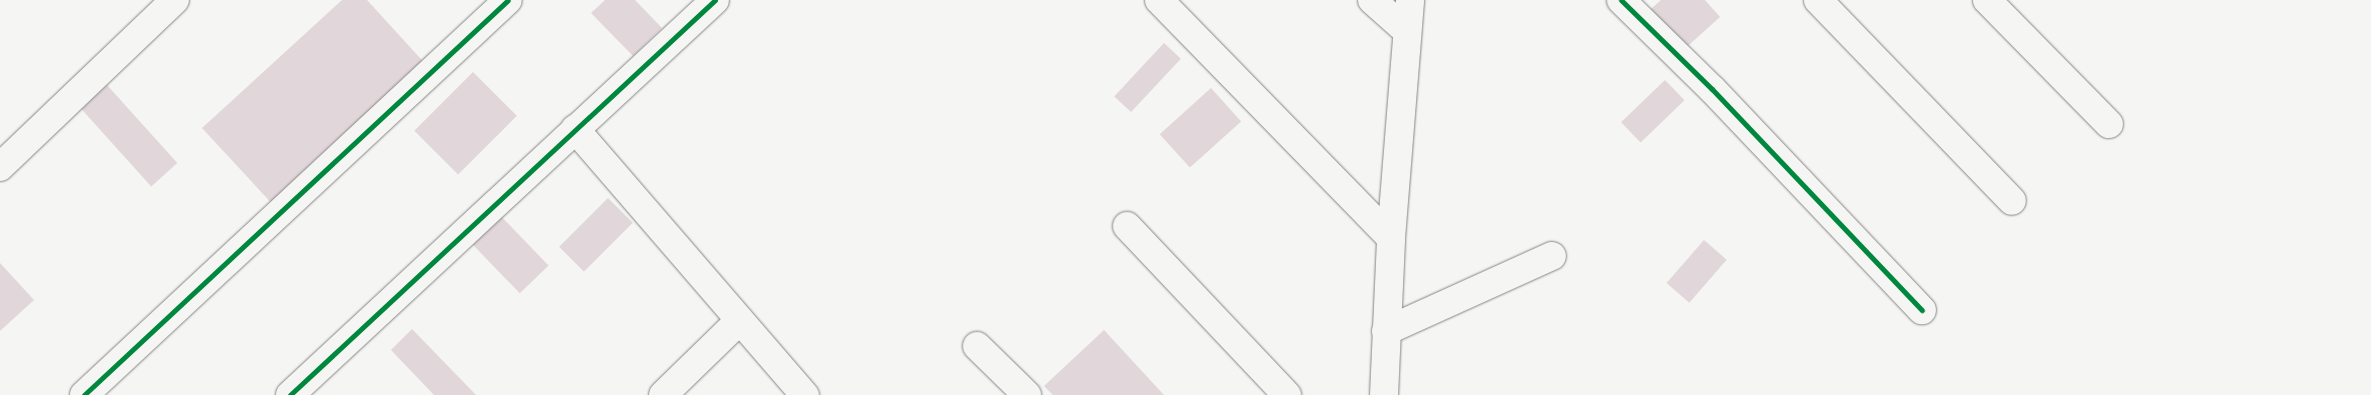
<!DOCTYPE html>
<style>
body{margin:0}
#map{position:relative;width:2371px;height:395px;overflow:hidden;background:#f5f5f3;font-family:"Playpen Sans",sans-serif}
div>[style]{position:absolute}
[style*='--x']{left:calc(var(--x)*1px);top:calc(var(--y)*1px);width:calc(var(--w)*1px);rotate:calc(var(--a)*1deg)}
.building>*{inset:0;background:#e1d6d9;transform-origin:0 0}
.roads{filter:drop-shadow(0 0 1px #858589) drop-shadow(0 0 1px #858589)}
.minor>*{height:28px;margin:-14px;padding:0 14px;transform-origin:14px;border-radius:14px;background:#f5f5f3}
.cycleway>*{height:5px;margin:-2.5px;padding:0 2.5px;transform-origin:2.5px;border-radius:2.5px;background:#00873e}
span{translate:-50% -50%;white-space:nowrap;text-align:center;line-height:1.15;-webkit-text-stroke:4px #f6f6f2;paint-order:stroke}
</style>
<div id="map">
<div class="building">
<i style="clip-path:polygon(342px 0,367px 0,430px 69px,277px 209px,202px 128px)"></i>
<i style="clip-path:polygon(605px 0,635px 0,662px 28px,633px 56px,591px 13px)"></i>
<i style="clip-path:polygon(1661px 0,1705px 0,1720px 17px,1679px 54px,1644px 15px)"></i>
<i style="left:1164px;top:43px;width:23px;height:73px;rotate:43deg"></i>
<i style="left:473px;top:72px;width:62px;height:83px;rotate:45deg"></i>
<i style="left:1665px;top:80px;width:28px;height:61px;rotate:46deg"></i>
<i style="left:107px;top:85px;width:105px;height:35px;rotate:48deg"></i>
<i style="left:1211px;top:88px;width:45px;height:69px;rotate:48deg"></i>
<i style="left:608px;top:198px;width:35px;height:69px;rotate:45deg"></i>
<i style="left:493px;top:208px;width:80px;height:40px;rotate:46deg"></i>
<i style="left:1704px;top:240px;width:30px;height:57px;rotate:41deg"></i>
<i style="clip-path:polygon(0 263px,34px 300px,0 331px)"></i>
<i style="clip-path:polygon(412px 329px,476px 395px,434px 395px,391px 350px)"></i>
<i style="clip-path:polygon(1104px 330px,1164px 395px,1053px 395px,1044px 386px)"></i>
</div>
<div class="roads">
<div class="minor">
<i style="--x:1159;--y:0;--w:332;--a:45.7"></i>
<i style="--x:1372;--y:0;--w:47;--a:41.5"></i>
<i style="--x:1621;--y:0;--w:127;--a:44.4"></i>
<i style="--x:1712;--y:89;--w:305;--a:46.5"></i>
<i style="--x:1818;--y:0;--w:279;--a:46"></i>
<i style="--x:1987;--y:0;--w:174;--a:45.5"></i>
<i style="--x:575;--y:129;--w:352;--a:49.2"></i>
<i style="--x:0;--y:167;--w:242;--a:-43.7"></i>
<i style="--x:1127;--y:226;--w:233;--a:46.6"></i>
<i style="--x:1386;--y:331;--w:182;--a:-24.3"></i>
<i style="--x:977;--y:346;--w:70;--a:44.4"></i>
<i style="--x:84;--y:395;--w:579;--a:-42.97"></i>
<i style="--x:290;--y:395;--w:580;--a:-42.9"></i>
<i style="--x:663;--y:395;--w:107;--a:-44.2"></i>
<i style="--x:1384;--y:395;--w:157;--a:-87.4"></i>
<i style="--x:1391;--y:238;--w:239;--a:-85.4"></i>
</div>
</div>
<div class="cycleway">
<i style="--x:1621;--y:0;--w:127;--a:44.4"></i>
<i style="--x:1712;--y:89;--w:305;--a:46.5"></i>
<i style="--x:84;--y:395;--w:579;--a:-42.97"></i>
<i style="--x:290;--y:395;--w:580;--a:-42.9"></i>
</div>
</div>
